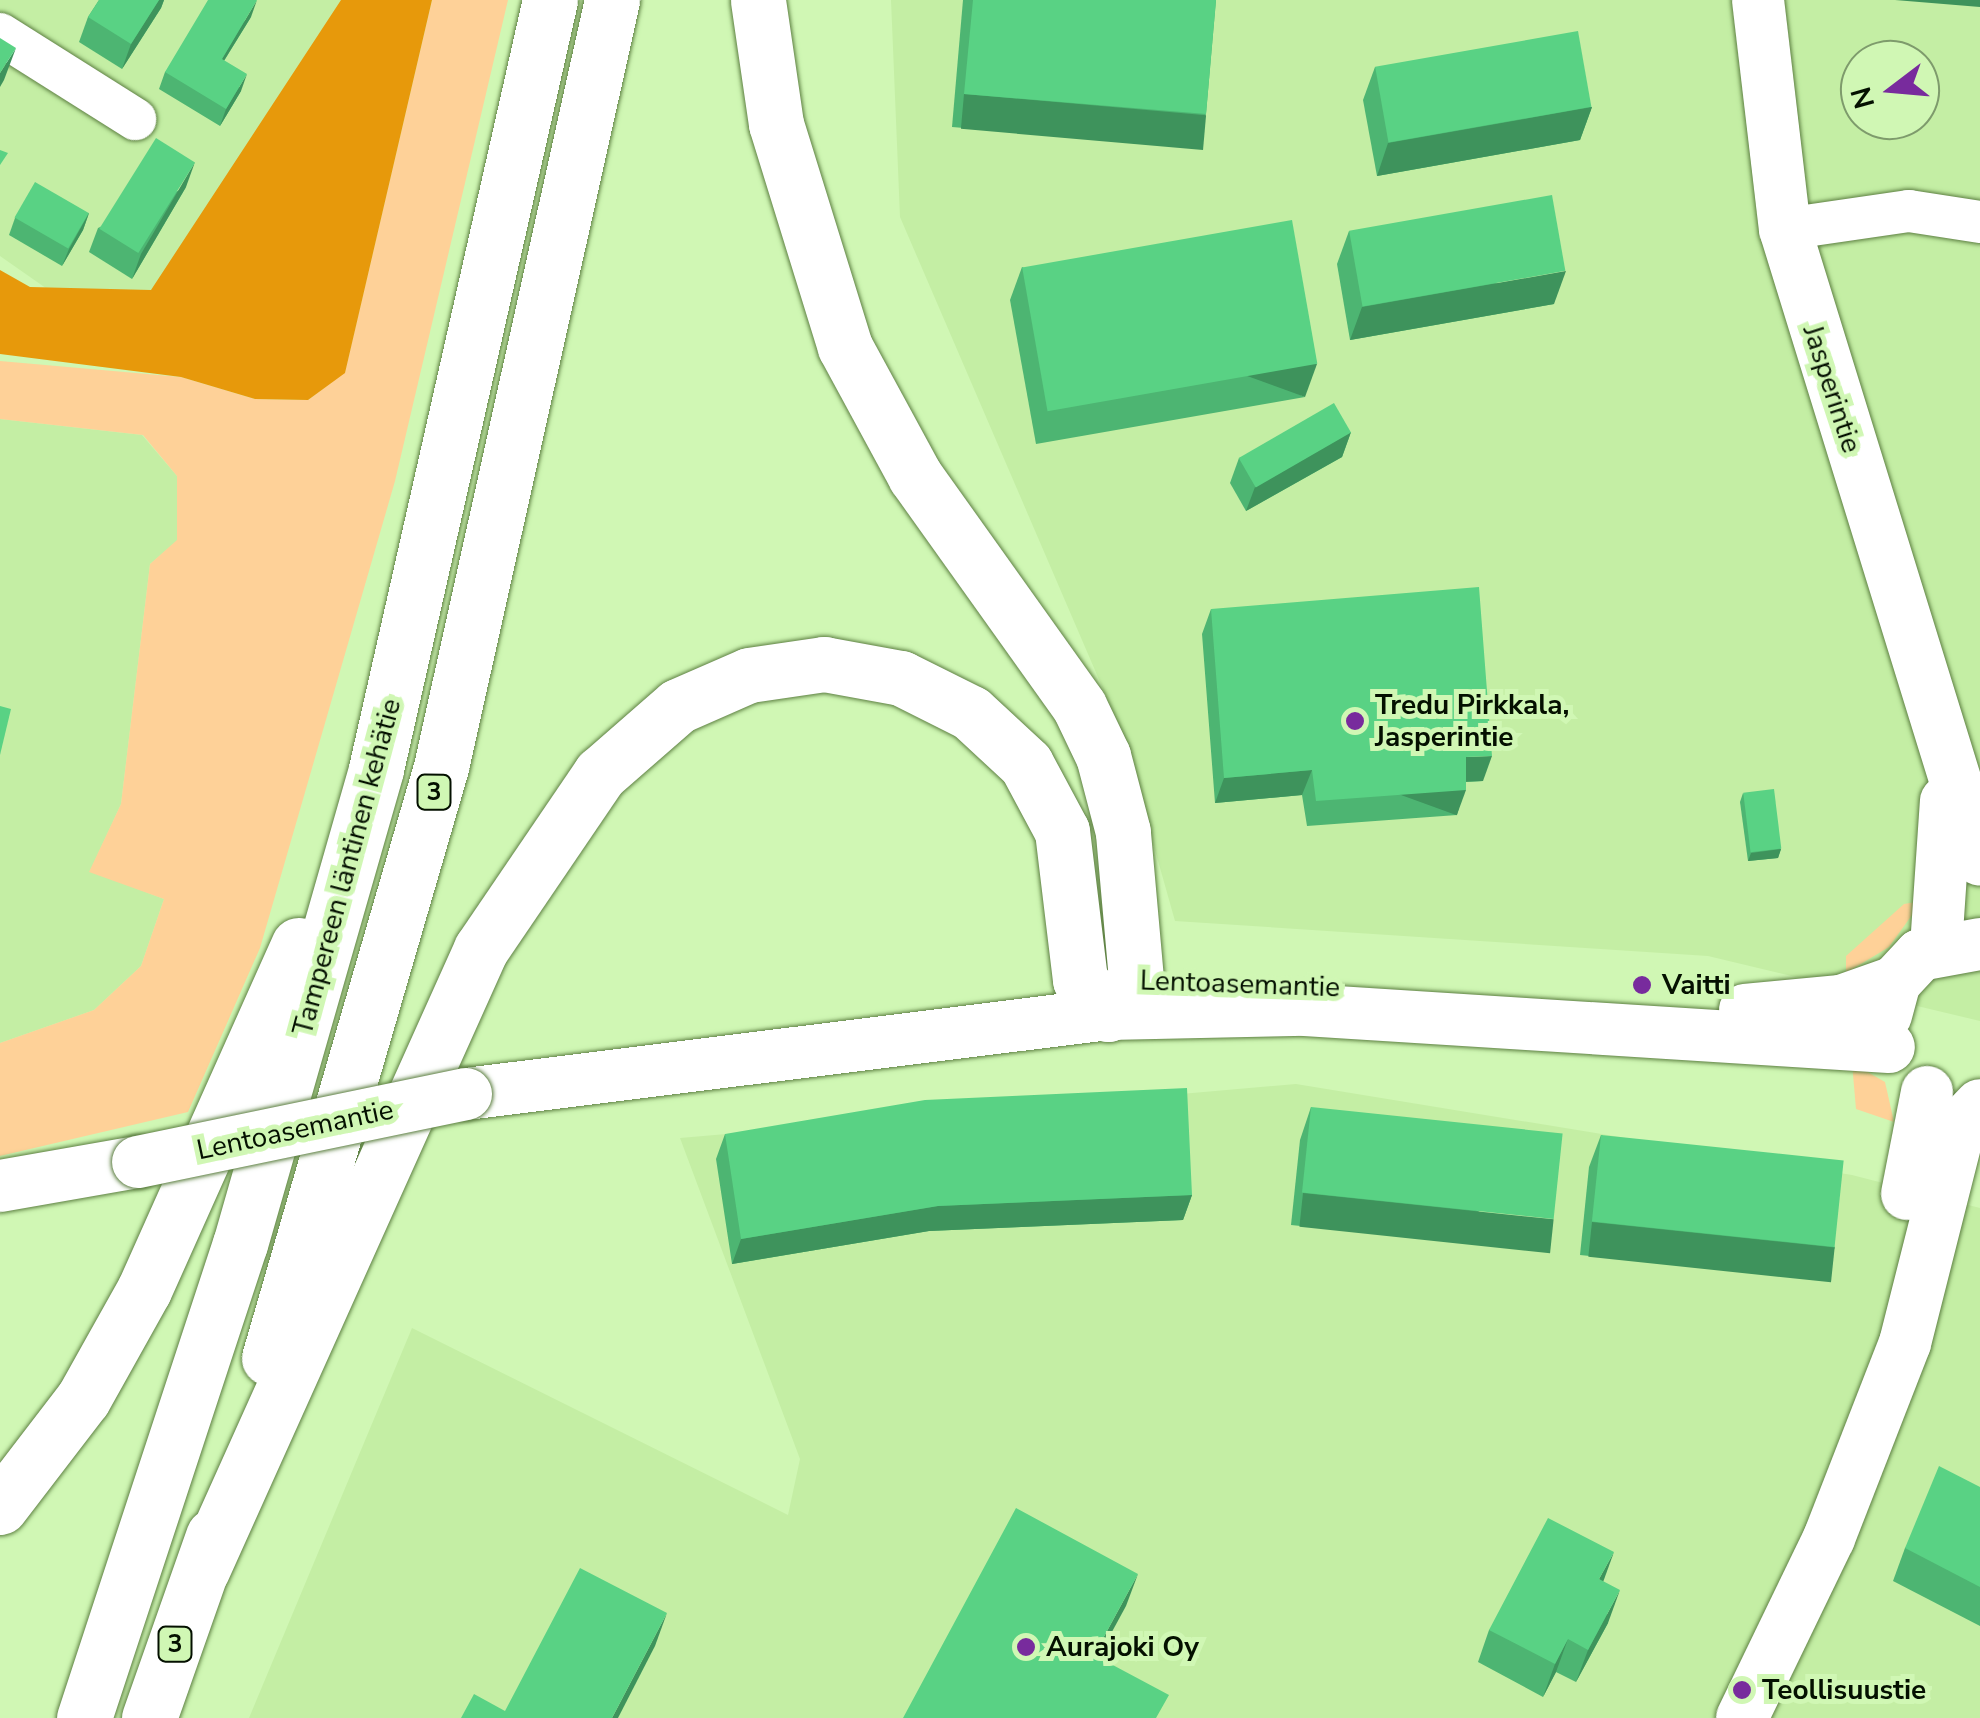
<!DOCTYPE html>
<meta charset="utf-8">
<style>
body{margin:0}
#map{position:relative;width:1980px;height:1718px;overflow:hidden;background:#d0f7b4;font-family:"Nunito Sans",sans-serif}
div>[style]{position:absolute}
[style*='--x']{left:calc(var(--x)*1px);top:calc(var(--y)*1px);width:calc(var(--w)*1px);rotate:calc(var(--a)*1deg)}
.built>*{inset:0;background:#c4eea4}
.green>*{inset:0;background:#fed198}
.forest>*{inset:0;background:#e7990b}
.roads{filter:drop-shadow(0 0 2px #5d8042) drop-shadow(0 0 2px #5d8042)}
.minor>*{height:42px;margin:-21px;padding:0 21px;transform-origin:21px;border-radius:21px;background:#fff}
.major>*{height:52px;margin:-26px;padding:0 26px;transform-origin:26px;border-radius:26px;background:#fff}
.highway>*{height:55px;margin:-27.5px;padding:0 27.5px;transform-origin:27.5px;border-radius:27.5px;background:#fff}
.bridges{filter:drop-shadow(0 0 2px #5d8042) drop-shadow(0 0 2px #5d8042)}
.major-bridge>*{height:52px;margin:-26px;padding:0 26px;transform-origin:26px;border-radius:26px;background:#fff}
.wall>*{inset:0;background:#4db572}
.shaded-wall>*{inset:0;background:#3e935c;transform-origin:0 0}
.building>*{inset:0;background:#59d284;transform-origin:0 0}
.dots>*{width:28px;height:28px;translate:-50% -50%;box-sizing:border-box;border:5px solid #d0f7b4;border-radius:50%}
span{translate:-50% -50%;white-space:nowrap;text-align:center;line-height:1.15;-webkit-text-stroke:10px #d0f7b4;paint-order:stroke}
.shield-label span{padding:2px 8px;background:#d0f7b4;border:2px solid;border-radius:8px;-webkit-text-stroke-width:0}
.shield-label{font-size:25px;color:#041000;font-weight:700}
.street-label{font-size:28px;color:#041000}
.poi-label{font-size:28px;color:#041000;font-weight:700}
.left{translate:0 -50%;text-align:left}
.north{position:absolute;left:1840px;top:40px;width:100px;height:100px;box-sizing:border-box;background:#d0f7b4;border:2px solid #7e9b6c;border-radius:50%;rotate:254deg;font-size:28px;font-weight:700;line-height:40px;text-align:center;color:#041000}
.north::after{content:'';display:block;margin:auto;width:35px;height:45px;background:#782b9d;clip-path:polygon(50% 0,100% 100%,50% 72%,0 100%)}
</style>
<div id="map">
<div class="built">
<i style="clip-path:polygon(0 0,358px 0,133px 349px,0 256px)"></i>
<i style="clip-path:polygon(evenodd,891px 0,1980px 0,1980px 1021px,1708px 956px,1175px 921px,1122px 733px,900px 217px,891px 0,1860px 60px,1920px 60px,1920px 120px,1860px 120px,1860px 60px)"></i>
<i style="clip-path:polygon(0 419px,142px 435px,177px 476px,177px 541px,150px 564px,121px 804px,90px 871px,164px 899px,141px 966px,94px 1010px,0 1043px)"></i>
<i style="clip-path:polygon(1296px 1084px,1852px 1175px,1980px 1208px,1980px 1718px,249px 1718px,412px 1328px,788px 1515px,800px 1459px,680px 1138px)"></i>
</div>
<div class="green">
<i style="clip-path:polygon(432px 0,508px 0,395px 481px,260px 948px,188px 1112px,0 1156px,0 1043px,94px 1010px,141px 966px,164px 899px,89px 872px,121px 804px,150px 564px,177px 540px,177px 476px,143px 435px,0 419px,0 361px,181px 377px,255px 399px,308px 400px,345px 372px)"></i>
<i style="clip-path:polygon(1922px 901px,1889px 947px,1846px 973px,1846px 956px,1904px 904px)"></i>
<i style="clip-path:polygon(1852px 1063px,1885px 1082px,1894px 1122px,1856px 1109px)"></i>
</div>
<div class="forest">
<i style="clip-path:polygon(341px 0,432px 0,345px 373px,308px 400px,255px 399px,181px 377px,0 354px,0 270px,30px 287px,151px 290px)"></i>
</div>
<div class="roads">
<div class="minor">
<i style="--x:0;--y:34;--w:160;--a:32.2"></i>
<i style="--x:1785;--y:229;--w:125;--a:-8.3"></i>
<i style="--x:1909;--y:211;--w:72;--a:8.8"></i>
</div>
<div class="major">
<i style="--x:1758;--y:0;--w:231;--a:83.3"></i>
<i style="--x:1785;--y:229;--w:660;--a:72.83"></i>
<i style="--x:1936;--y:947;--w:146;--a:-86.1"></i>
<i style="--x:1745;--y:1010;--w:96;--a:-5.4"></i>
<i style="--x:1841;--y:1001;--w:57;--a:-19.4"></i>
<i style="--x:1886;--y:1015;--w:34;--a:-75"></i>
<i style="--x:1895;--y:982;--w:37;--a:-47"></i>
<i style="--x:1920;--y:955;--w:61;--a:-10.4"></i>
<i style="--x:466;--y:1094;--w:647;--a:-7.1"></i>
<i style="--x:1108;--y:1014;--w:197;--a:-1.2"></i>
<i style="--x:1305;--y:1010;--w:585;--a:3.63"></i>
<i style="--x:0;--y:1186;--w:140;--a:-9.9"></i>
<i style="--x:1907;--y:1194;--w:104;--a:-78.9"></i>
<i style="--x:1742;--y:1718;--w:200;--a:-64.2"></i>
<i style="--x:1829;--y:1538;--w:209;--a:-68.7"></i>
<i style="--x:1905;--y:1343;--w:224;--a:-75.8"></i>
<i style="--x:1960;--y:1126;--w:29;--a:-46"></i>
</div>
<div class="highway">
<i style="--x:269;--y:1358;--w:616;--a:-73.77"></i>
<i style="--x:441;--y:767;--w:786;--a:-77.43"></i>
<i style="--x:0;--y:1507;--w:136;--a:-52.5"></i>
<i style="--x:83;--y:1399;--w:125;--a:-60.8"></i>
<i style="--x:144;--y:1290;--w:378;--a:-65.9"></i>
<i style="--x:202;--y:1570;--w:681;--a:-65.81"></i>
<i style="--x:481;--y:949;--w:212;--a:-55.8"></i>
<i style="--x:600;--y:774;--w:103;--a:-41.1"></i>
<i style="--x:678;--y:706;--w:77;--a:-23.6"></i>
<i style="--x:749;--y:675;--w:76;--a:-8.3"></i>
<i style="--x:824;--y:664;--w:78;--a:10.3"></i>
<i style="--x:901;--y:678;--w:78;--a:26.6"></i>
<i style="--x:971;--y:713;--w:75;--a:42.8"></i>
<i style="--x:1026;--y:764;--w:76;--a:61.8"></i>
<i style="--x:1062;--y:831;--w:150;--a:83.1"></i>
<i style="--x:1080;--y:980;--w:44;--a:50.5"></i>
<i style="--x:1108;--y:1014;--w:45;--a:-51.3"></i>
<i style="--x:1136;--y:979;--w:148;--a:-95.1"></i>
<i style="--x:1123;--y:832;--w:79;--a:-104.7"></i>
<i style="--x:1103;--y:756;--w:55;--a:-115.6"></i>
<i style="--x:1079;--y:706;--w:282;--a:-125.5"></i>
<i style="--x:915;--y:476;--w:147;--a:-118.5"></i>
<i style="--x:845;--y:347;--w:233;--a:-107.2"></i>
<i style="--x:776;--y:124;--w:125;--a:-98.3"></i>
<i style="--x:84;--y:1718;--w:499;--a:-71.8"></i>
<i style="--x:240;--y:1244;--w:494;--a:-74"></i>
<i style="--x:376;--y:769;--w:788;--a:-77.25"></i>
<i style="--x:149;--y:1718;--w:193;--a:-70.6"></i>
</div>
</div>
<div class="bridges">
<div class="major-bridge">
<i style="--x:138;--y:1162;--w:335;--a:-11.7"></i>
</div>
</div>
<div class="wall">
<i style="clip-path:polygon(99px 0,164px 0,161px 8px,122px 69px,79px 42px,88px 17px)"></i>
<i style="clip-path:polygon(963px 0,1216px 0,1206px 114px,1194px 147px,952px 127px)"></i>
<i style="clip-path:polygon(251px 17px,224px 61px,241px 91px,220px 126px,159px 89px,165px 72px)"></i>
<i style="clip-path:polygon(1375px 67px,1592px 107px,1580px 140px,1377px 176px,1363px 100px)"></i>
<i style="clip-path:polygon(186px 187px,132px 279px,89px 252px,98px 228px)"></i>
<i style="clip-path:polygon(89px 213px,83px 230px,62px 266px,9px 235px,15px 218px)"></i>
<i style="clip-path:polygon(1349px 231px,1554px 304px,1350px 340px,1337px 264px)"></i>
<i style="clip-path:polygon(1022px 267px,1305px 397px,1036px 444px,1010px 300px)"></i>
<i style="clip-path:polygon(1351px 432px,1342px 457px,1246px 511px,1230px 483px,1239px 458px)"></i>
<i style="clip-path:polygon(1211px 609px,1483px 781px,1466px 782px,1457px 815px,1307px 826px,1302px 795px,1215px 803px,1202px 634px)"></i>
<i style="clip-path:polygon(1743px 793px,1781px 849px,1778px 858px,1748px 861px,1740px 802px)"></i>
<i style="clip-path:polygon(1311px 1107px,1542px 1251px,1291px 1225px,1300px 1140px)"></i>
<i style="clip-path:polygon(725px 1134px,1192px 1195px,1183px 1220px,929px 1231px,732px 1264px,716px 1159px)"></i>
<i style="clip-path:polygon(1601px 1135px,1835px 1247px,1823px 1280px,1580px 1255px,1589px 1167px)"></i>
<i style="clip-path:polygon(1980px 1487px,1980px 1626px,1893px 1581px,1905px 1548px)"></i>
<i style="clip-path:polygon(1603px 1581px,1608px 1623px,1576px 1682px,1556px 1672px,1543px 1697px,1478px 1662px,1489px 1630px)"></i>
</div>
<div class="shaded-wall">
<i style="clip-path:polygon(159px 0,164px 0,161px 8px,122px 69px,131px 44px)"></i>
<i style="clip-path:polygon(257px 0,251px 17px,215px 75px,222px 59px)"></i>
<i style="clip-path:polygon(1895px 0,1980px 0,1980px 7px)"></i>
<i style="clip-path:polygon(16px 48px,4px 80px,0 87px,0 73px)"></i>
<i style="clip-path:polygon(247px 74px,241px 91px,220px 126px,226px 109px)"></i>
<i style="left:964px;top:94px;width:243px;height:35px;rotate:5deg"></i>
<i style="clip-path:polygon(1592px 107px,1580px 140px,1377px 176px,1388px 143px)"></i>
<i style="clip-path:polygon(195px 162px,186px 187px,132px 279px,141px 254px)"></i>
<i style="clip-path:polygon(89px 213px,83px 230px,62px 266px,69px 249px)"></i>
<i style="clip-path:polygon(1566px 271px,1554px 304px,1350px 340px,1362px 307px)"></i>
<i style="left:1317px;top:364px;width:35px;height:274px;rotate:110deg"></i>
<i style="clip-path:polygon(1351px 432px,1342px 457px,1246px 511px,1255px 487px)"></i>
<i style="clip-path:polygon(1492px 756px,1483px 781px,1457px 782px,1466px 757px)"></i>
<i style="clip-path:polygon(1312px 770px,1302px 795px,1215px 803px,1224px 778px)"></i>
<i style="left:1466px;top:790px;width:27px;height:150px;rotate:110deg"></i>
<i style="clip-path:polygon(1781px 849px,1778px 858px,1748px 861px,1751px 853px)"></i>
<i style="left:1303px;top:1193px;width:252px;height:34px;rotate:6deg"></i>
<i style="clip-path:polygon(1192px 1195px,1183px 1220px,929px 1231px,732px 1264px,741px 1239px,938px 1206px)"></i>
<i style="left:1592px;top:1222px;width:244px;height:35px;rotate:6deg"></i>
<i style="clip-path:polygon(1614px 1552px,1602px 1585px,1599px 1579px)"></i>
<i style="clip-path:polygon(1138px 1574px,1126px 1606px,1082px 1687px,1094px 1655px)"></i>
<i style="clip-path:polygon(1620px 1590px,1608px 1623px,1576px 1682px,1588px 1650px)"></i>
<i style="clip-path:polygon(667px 1613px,655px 1646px,618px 1718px,612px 1718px)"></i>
<i style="clip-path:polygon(1568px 1639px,1556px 1672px,1543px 1697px,1555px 1664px)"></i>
</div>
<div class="building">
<i style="clip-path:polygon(99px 0,159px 0,131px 44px,88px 17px)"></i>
<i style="clip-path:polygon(208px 0,257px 0,222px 59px,247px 74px,226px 109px,165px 72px)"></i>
<i style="clip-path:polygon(973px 0,1216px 0,1206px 114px,964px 94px)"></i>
<i style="left:1578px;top:31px;width:77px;height:206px;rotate:80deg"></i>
<i style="clip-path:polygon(0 38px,16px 48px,0 73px)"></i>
<i style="left:156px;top:138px;width:46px;height:107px;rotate:32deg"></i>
<i style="clip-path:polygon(0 150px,8px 153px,0 165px)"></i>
<i style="left:35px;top:182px;width:62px;height:41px;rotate:30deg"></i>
<i style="left:1552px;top:195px;width:77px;height:206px;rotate:80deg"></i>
<i style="left:1292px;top:220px;width:146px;height:274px;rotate:80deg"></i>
<i style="left:1334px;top:403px;width:34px;height:110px;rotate:60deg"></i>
<i style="clip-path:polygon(1479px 587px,1492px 756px,1466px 757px,1466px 790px,1316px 801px,1312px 770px,1224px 778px,1211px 609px)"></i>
<i style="clip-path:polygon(0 706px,11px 709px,0 755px)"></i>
<i style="left:1774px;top:789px;width:60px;height:31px;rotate:83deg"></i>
<i style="clip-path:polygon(1187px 1088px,1192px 1195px,938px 1206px,741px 1239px,725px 1134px,925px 1100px)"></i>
<i style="left:1311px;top:1107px;width:253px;height:86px;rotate:6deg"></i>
<i style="left:1601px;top:1135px;width:244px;height:87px;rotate:6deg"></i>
<i style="clip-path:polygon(1939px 1466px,1980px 1487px,1980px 1587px,1905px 1548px)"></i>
<i style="clip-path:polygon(1016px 1508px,1138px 1574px,1094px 1655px,1169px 1695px,1156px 1718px,903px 1718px)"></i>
<i style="clip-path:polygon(1548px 1518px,1614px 1552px,1599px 1579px,1620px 1590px,1588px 1650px,1568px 1639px,1555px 1664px,1489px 1630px)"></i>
<i style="clip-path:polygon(580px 1568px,667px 1613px,612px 1718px,461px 1718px,474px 1694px,505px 1711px)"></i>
</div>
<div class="dots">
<i style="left:1355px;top:721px;background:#782b9d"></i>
<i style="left:1642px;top:985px;background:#782b9d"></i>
<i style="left:1026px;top:1647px;background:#782b9d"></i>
<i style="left:1742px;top:1690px;background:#782b9d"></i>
</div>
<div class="shield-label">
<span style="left:434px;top:792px">3</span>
<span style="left:175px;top:1644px">3</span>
</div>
<div class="street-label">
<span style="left:1832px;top:389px;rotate:72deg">Jasperintie</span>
<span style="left:347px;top:867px;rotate:-75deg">Tampereen läntinen kehätie</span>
<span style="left:1240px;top:984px;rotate:2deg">Lentoasemantie</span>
<span style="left:295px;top:1130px;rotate:-12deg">Lentoasemantie</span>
</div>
<div class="poi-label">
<span class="left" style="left:1375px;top:721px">Tredu Pirkkala,<br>Jasperintie</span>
<span class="left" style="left:1662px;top:985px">Vaitti</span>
<span class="left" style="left:1046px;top:1647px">Aurajoki Oy</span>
<span class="left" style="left:1762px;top:1690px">Teollisuustie</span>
</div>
<div class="north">N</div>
</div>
